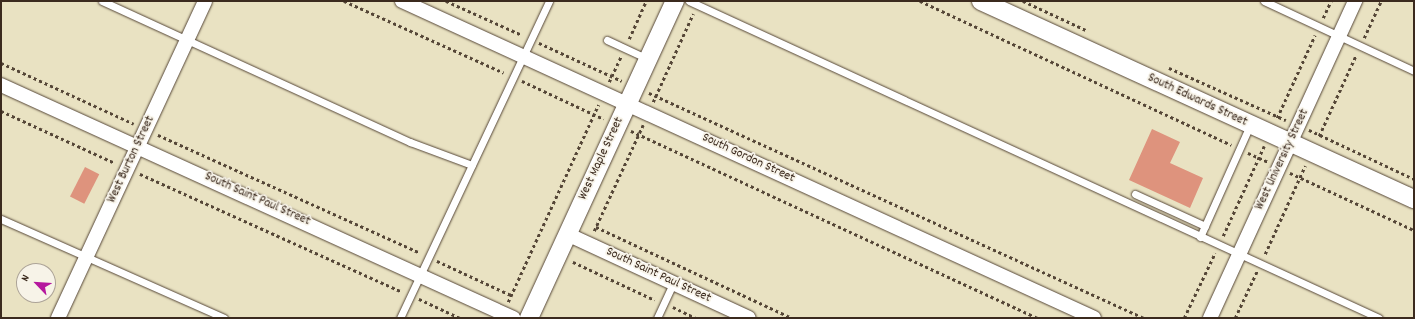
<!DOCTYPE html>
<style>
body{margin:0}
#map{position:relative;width:1415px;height:319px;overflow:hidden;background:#e9e2c2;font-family:Dekko,sans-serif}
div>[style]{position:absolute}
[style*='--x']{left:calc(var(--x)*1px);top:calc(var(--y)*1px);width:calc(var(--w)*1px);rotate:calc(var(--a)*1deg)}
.building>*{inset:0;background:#de937d;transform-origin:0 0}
.path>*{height:2.5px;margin-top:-1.25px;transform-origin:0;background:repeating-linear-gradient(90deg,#554637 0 3px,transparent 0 6px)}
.roads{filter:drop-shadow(0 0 1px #554637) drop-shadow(0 0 1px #554637)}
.service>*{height:7px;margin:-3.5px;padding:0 3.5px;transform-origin:3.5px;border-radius:3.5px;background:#fff}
.minor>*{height:14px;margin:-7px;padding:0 7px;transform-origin:7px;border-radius:7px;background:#fff}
.tertiary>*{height:18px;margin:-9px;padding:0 9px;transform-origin:9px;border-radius:9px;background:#fff}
span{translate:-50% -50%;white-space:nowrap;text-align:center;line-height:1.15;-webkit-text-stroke:3.5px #f7f3e8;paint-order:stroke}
.street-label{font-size:13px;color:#3b2a1e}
.frame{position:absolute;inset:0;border:2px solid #3b2a1e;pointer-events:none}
.north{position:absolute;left:16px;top:263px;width:40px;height:40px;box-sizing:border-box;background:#f7f3e8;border:1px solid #aca397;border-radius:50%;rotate:295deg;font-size:11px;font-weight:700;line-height:16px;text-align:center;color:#3b2a1e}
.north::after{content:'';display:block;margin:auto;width:14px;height:18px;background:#b5179e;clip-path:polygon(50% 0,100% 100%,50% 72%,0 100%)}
</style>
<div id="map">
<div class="building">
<i style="clip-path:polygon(1152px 129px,1180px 142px,1170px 163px,1203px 178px,1190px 208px,1129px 180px)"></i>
<i style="left:85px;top:167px;width:16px;height:33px;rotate:27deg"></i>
</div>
<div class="path">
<i style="--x:344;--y:1;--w:175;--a:24.2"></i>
<i style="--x:446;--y:1;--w:83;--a:24.1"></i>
<i style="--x:920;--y:1;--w:343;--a:24.8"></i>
<i style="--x:1023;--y:1;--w:69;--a:24.7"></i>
<i style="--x:1323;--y:18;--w:19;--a:-65"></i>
<i style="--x:1364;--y:38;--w:41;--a:-65.3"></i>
<i style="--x:629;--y:39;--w:42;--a:-65.9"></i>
<i style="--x:539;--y:43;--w:91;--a:24.6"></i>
<i style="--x:1;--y:63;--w:146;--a:24.6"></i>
<i style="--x:1169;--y:68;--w:128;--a:24"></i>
<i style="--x:522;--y:81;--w:90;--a:24.9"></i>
<i style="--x:609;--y:82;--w:29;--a:-65"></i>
<i style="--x:649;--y:93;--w:544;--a:24.44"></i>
<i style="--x:653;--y:102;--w:97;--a:-65.6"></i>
<i style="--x:1;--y:111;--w:125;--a:24.5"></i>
<i style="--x:1277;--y:118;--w:91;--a:-65.4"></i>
<i style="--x:1309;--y:130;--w:116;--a:25"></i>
<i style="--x:631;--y:131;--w:448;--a:24.7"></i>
<i style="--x:158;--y:135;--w:287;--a:24.2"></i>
<i style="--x:1319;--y:136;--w:89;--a:-65.4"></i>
<i style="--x:1248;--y:153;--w:22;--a:24"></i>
<i style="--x:1290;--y:173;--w:136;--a:24.7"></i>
<i style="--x:140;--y:174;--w:287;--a:24.2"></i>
<i style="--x:596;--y:227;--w:216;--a:24.9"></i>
<i style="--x:594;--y:231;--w:117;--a:-65.2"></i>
<i style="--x:1223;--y:236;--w:99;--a:-65.5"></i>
<i style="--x:1265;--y:254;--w:97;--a:-65.6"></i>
<i style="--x:437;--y:261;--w:81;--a:24.7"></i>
<i style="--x:573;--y:262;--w:90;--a:24.9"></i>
<i style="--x:419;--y:299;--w:45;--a:24.9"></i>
<i style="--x:508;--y:302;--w:217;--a:-65.4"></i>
<i style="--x:673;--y:307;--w:25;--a:26"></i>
<i style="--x:1184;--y:318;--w:72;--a:-64.5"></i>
<i style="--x:1235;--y:318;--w:52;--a:-64.9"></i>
</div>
<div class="roads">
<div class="service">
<i style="--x:102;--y:1;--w:339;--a:24.6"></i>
<i style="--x:410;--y:142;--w:66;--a:20.4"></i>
<i style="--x:689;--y:1;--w:759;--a:24.68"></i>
<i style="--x:1264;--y:1;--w:166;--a:25"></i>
<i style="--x:607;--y:40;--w:45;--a:24.9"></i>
<i style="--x:1135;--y:194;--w:77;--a:24.6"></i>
<i style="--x:1;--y:219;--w:244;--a:23.9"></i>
<i style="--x:1200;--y:237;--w:123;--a:-65.9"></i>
<i style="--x:400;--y:318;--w:350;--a:-64.8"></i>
<i style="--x:657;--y:318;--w:38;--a:-65"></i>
</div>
<div class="minor">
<i style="--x:402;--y:1;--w:761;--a:24.61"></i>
<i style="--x:1;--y:85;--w:563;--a:24.47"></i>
<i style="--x:567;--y:234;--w:200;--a:24.8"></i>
<i style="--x:58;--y:318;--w:349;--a:-65.1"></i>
<i style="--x:1210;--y:318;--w:349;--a:-65.4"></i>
</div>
<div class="tertiary">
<i style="--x:981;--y:1;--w:476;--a:24.6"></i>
<i style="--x:529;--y:318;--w:349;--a:-65.3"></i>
</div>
</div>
<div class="street-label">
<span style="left:1197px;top:101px;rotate:25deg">South Edwards Street</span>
<span style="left:602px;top:159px;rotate:-65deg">West Maple Street</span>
<span style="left:748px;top:159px;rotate:25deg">South Gordon Street</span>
<span style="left:132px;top:160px;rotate:-65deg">West Burton Street</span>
<span style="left:1283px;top:160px;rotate:-65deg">West University Street</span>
<span style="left:257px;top:200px;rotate:24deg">South Saint Paul Street</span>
<span style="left:658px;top:276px;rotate:25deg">South Saint Paul Street</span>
</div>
<div class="frame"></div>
<div class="north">N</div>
</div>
